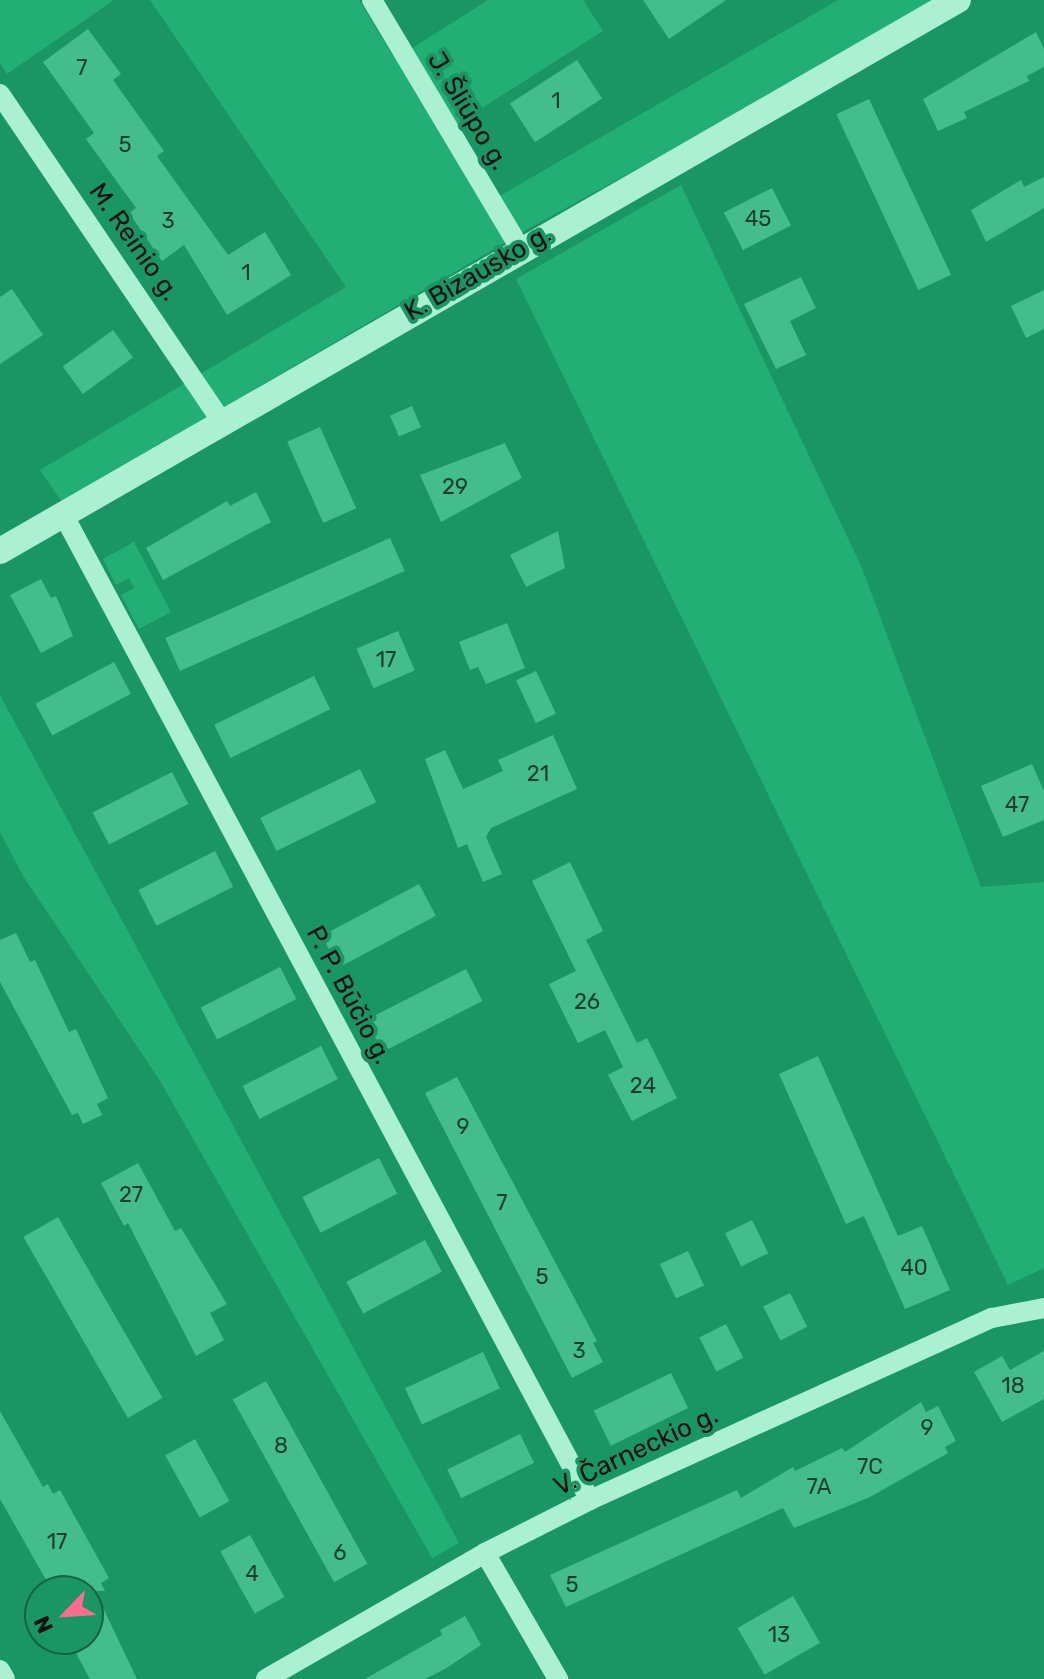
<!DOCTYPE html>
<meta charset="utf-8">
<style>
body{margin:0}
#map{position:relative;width:1044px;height:1679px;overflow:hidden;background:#199664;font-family:Rubik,sans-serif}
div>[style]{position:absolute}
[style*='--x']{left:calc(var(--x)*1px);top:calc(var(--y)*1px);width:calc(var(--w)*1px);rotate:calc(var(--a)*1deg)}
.green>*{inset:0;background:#22af75}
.building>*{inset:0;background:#42bd8b;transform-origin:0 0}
.minor>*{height:20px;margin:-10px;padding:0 10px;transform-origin:10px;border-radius:10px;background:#acf0d4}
.tertiary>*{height:26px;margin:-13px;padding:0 13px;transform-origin:13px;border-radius:13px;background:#acf0d4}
span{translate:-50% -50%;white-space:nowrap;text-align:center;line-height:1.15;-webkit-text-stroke:8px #199664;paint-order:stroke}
.number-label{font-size:22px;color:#1d3c30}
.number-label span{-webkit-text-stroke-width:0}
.street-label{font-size:26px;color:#111}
.north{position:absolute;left:24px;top:1575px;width:80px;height:80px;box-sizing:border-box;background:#199664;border:2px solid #166143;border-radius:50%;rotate:245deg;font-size:22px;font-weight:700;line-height:32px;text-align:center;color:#111}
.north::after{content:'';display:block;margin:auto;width:28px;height:36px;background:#ff6b90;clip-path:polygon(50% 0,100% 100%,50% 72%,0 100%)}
</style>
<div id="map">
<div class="green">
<i style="clip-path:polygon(0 0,114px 0,7px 74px,0 63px)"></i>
<i style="clip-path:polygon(150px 0,359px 0,395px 59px,488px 0,583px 0,603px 31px,441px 134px,484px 205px,838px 0,943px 0,535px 225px,62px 502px,40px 470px,346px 287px)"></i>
<i style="clip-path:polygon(681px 185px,862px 568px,981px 887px,1044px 882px,1044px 1268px,1008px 1285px,516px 279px)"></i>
<i style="clip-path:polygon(134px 542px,171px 612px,139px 629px,121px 595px,134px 588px,129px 578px,116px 585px,103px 559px)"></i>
<i style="clip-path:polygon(0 695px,459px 1543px,432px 1558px,159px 1079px,23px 876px,0 832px)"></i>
</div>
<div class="building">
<i style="clip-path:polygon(643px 0,726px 0,669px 39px)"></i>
<i style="clip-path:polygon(88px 29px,121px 74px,113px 80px,164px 151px,157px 156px,228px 255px,265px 232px,291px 275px,227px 315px,184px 245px,162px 261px,129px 213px,136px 208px,86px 139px,94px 133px,43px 62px)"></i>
<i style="clip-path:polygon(1036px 32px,1044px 49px,1044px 67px,1027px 76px,1029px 81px,964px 112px,967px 118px,938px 131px,923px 99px)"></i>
<i style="left:577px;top:60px;width:46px;height:80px;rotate:57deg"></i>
<i style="left:869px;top:99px;width:194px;height:36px;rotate:65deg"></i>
<i style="clip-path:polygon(1044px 177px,1044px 208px,986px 242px,971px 210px,1021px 180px,1024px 187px)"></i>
<i style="left:772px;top:188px;width:42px;height:54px;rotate:63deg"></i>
<i style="clip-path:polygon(801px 277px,816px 308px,790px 321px,806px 355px,776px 369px,744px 304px)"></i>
<i style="clip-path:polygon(12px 289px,43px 335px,0 364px,0 297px)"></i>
<i style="clip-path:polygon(1044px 290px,1044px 329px,1026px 338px,1011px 306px)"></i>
<i style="left:113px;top:330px;width:34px;height:62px;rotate:54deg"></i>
<i style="left:412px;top:406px;width:23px;height:24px;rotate:67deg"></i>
<i style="left:320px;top:427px;width:89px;height:36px;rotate:66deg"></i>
<i style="clip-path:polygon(505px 443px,522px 478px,441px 522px,420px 475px)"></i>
<i style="clip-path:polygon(256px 492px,271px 522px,163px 580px,146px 548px,227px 501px,230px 506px)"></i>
<i style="clip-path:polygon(558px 531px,565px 568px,526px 587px,510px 555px)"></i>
<i style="left:390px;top:538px;width:36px;height:246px;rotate:66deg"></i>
<i style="clip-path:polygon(41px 579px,51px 598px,56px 596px,73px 636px,41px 653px,10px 595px)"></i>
<i style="clip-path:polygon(507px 623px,525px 668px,486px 684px,478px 667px,470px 670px,459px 642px)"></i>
<i style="left:398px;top:631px;width:43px;height:45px;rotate:67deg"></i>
<i style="left:114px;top:662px;width:36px;height:89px;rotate:62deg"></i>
<i style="left:536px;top:671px;width:47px;height:22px;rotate:65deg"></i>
<i style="left:314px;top:676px;width:37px;height:111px;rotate:64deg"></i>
<i style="clip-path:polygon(553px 735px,577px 789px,491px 828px,486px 837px,502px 874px,483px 882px,467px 844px,458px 848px,425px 759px,445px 750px,463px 789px,503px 771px,498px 760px)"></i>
<i style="clip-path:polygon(1032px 764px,1044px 791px,1044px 820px,1003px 837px,981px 786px)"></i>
<i style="left:360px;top:769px;width:37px;height:111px;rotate:64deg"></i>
<i style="left:172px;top:772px;width:36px;height:89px;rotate:63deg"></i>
<i style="left:215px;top:851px;width:40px;height:86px;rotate:63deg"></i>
<i style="clip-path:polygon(570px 862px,603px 931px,586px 940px,637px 1043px,647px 1038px,677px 1098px,632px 1121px,608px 1075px,623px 1067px,605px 1030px,578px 1043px,549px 984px,576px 971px,532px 881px)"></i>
<i style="left:419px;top:884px;width:36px;height:110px;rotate:62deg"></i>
<i style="clip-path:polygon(16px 933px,30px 962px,35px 960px,69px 1032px,76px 1029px,108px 1098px,97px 1104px,102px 1115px,83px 1124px,78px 1113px,72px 1115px,0 982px,0 940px)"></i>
<i style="left:280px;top:967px;width:36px;height:89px;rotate:63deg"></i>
<i style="left:466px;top:969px;width:36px;height:112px;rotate:63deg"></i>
<i style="left:321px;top:1046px;width:37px;height:88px;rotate:63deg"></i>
<i style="clip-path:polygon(818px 1056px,898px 1236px,922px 1226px,950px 1290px,905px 1309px,864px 1216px,846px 1224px,779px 1074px)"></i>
<i style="clip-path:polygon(457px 1077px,597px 1341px,593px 1343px,603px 1362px,572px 1378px,425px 1093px)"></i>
<i style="left:379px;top:1158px;width:40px;height:86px;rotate:63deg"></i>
<i style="clip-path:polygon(138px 1163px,175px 1231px,181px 1228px,227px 1304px,210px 1313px,224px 1340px,196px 1356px,128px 1223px,124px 1226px,101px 1183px)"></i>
<i style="left:58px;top:1217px;width:209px;height:40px;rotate:60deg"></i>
<i style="left:752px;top:1220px;width:37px;height:30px;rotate:64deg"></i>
<i style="left:425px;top:1240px;width:36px;height:89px;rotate:62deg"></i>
<i style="left:688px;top:1251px;width:38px;height:31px;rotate:65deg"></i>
<i style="left:790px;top:1293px;width:38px;height:30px;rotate:63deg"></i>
<i style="left:726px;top:1324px;width:38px;height:30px;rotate:63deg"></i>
<i style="clip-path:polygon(1044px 1351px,1044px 1399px,1002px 1422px,974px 1372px,1002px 1356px,1010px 1370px)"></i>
<i style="left:483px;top:1352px;width:40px;height:86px;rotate:65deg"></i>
<i style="left:671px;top:1373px;width:39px;height:86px;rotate:64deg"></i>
<i style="left:266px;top:1381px;width:209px;height:38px;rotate:61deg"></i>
<i style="clip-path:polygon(921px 1402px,926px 1412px,938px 1406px,956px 1441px,945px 1447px,948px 1453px,870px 1497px,794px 1528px,783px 1508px,566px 1607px,550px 1575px,737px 1490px,741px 1498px,793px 1467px,795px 1471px,842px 1448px,845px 1452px)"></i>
<i style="clip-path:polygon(0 1411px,43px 1487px,48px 1484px,53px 1494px,60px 1490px,109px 1578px,101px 1583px,105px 1591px,95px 1591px,137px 1679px,90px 1679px,78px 1657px,70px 1639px,88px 1639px,88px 1591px,61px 1591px,55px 1582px,49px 1585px,0 1499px)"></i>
<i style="left:520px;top:1434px;width:32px;height:81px;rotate:64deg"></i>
<i style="left:195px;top:1439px;width:71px;height:34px;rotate:61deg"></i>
<i style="left:250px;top:1535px;width:71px;height:34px;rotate:61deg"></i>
<i style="left:793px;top:1596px;width:54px;height:64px;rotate:60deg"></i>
<i style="clip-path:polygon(465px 1616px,481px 1645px,445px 1669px,425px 1679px,365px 1679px,442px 1635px,440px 1630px)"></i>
</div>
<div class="minor">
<i style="--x:372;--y:0;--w:289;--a:59.2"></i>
<i style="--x:0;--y:94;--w:395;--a:55.9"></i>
<i style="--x:63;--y:514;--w:1118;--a:61.88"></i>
<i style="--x:485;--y:1553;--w:146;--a:59.9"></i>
<i style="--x:0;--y:1670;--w:10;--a:61"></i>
<i style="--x:266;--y:1679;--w:253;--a:-29.9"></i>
<i style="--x:485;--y:1553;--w:118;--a:-26.8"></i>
<i style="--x:590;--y:1500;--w:441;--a:-24.4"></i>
<i style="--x:992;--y:1318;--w:53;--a:-10.9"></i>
</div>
<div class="tertiary">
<i style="--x:0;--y:551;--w:1105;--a:-29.91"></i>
</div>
<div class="number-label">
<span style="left:82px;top:68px">7</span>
<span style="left:556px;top:101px">1</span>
<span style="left:125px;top:145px">5</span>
<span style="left:758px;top:219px">45</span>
<span style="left:168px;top:221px">3</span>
<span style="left:246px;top:273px">1</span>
<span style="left:455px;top:487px">29</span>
<span style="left:386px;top:660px">17</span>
<span style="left:538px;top:774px">21</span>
<span style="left:1017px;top:805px">47</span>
<span style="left:587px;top:1002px">26</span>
<span style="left:643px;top:1086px">24</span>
<span style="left:463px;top:1127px">9</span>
<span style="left:131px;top:1195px">27</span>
<span style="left:502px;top:1203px">7</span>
<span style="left:914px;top:1268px">40</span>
<span style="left:542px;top:1277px">5</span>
<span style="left:579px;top:1351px">3</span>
<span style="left:1013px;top:1386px">18</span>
<span style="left:927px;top:1428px">9</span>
<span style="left:281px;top:1446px">8</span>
<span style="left:870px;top:1467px">7C</span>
<span style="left:819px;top:1487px">7A</span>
<span style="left:57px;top:1542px">17</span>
<span style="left:340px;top:1553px">6</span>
<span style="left:252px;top:1574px">4</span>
<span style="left:572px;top:1585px">5</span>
<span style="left:779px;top:1635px">13</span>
</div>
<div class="street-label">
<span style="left:468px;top:111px;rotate:59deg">J. Šliūpo g.</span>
<span style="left:134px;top:242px;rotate:55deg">M. Reinio g.</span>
<span style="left:478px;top:273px;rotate:-30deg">K. Bizausko g.</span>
<span style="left:349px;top:995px;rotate:62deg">P. P. Būčio g.</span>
<span style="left:636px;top:1451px;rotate:-25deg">V. Čarneckio g.</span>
</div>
<div class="north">N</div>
</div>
